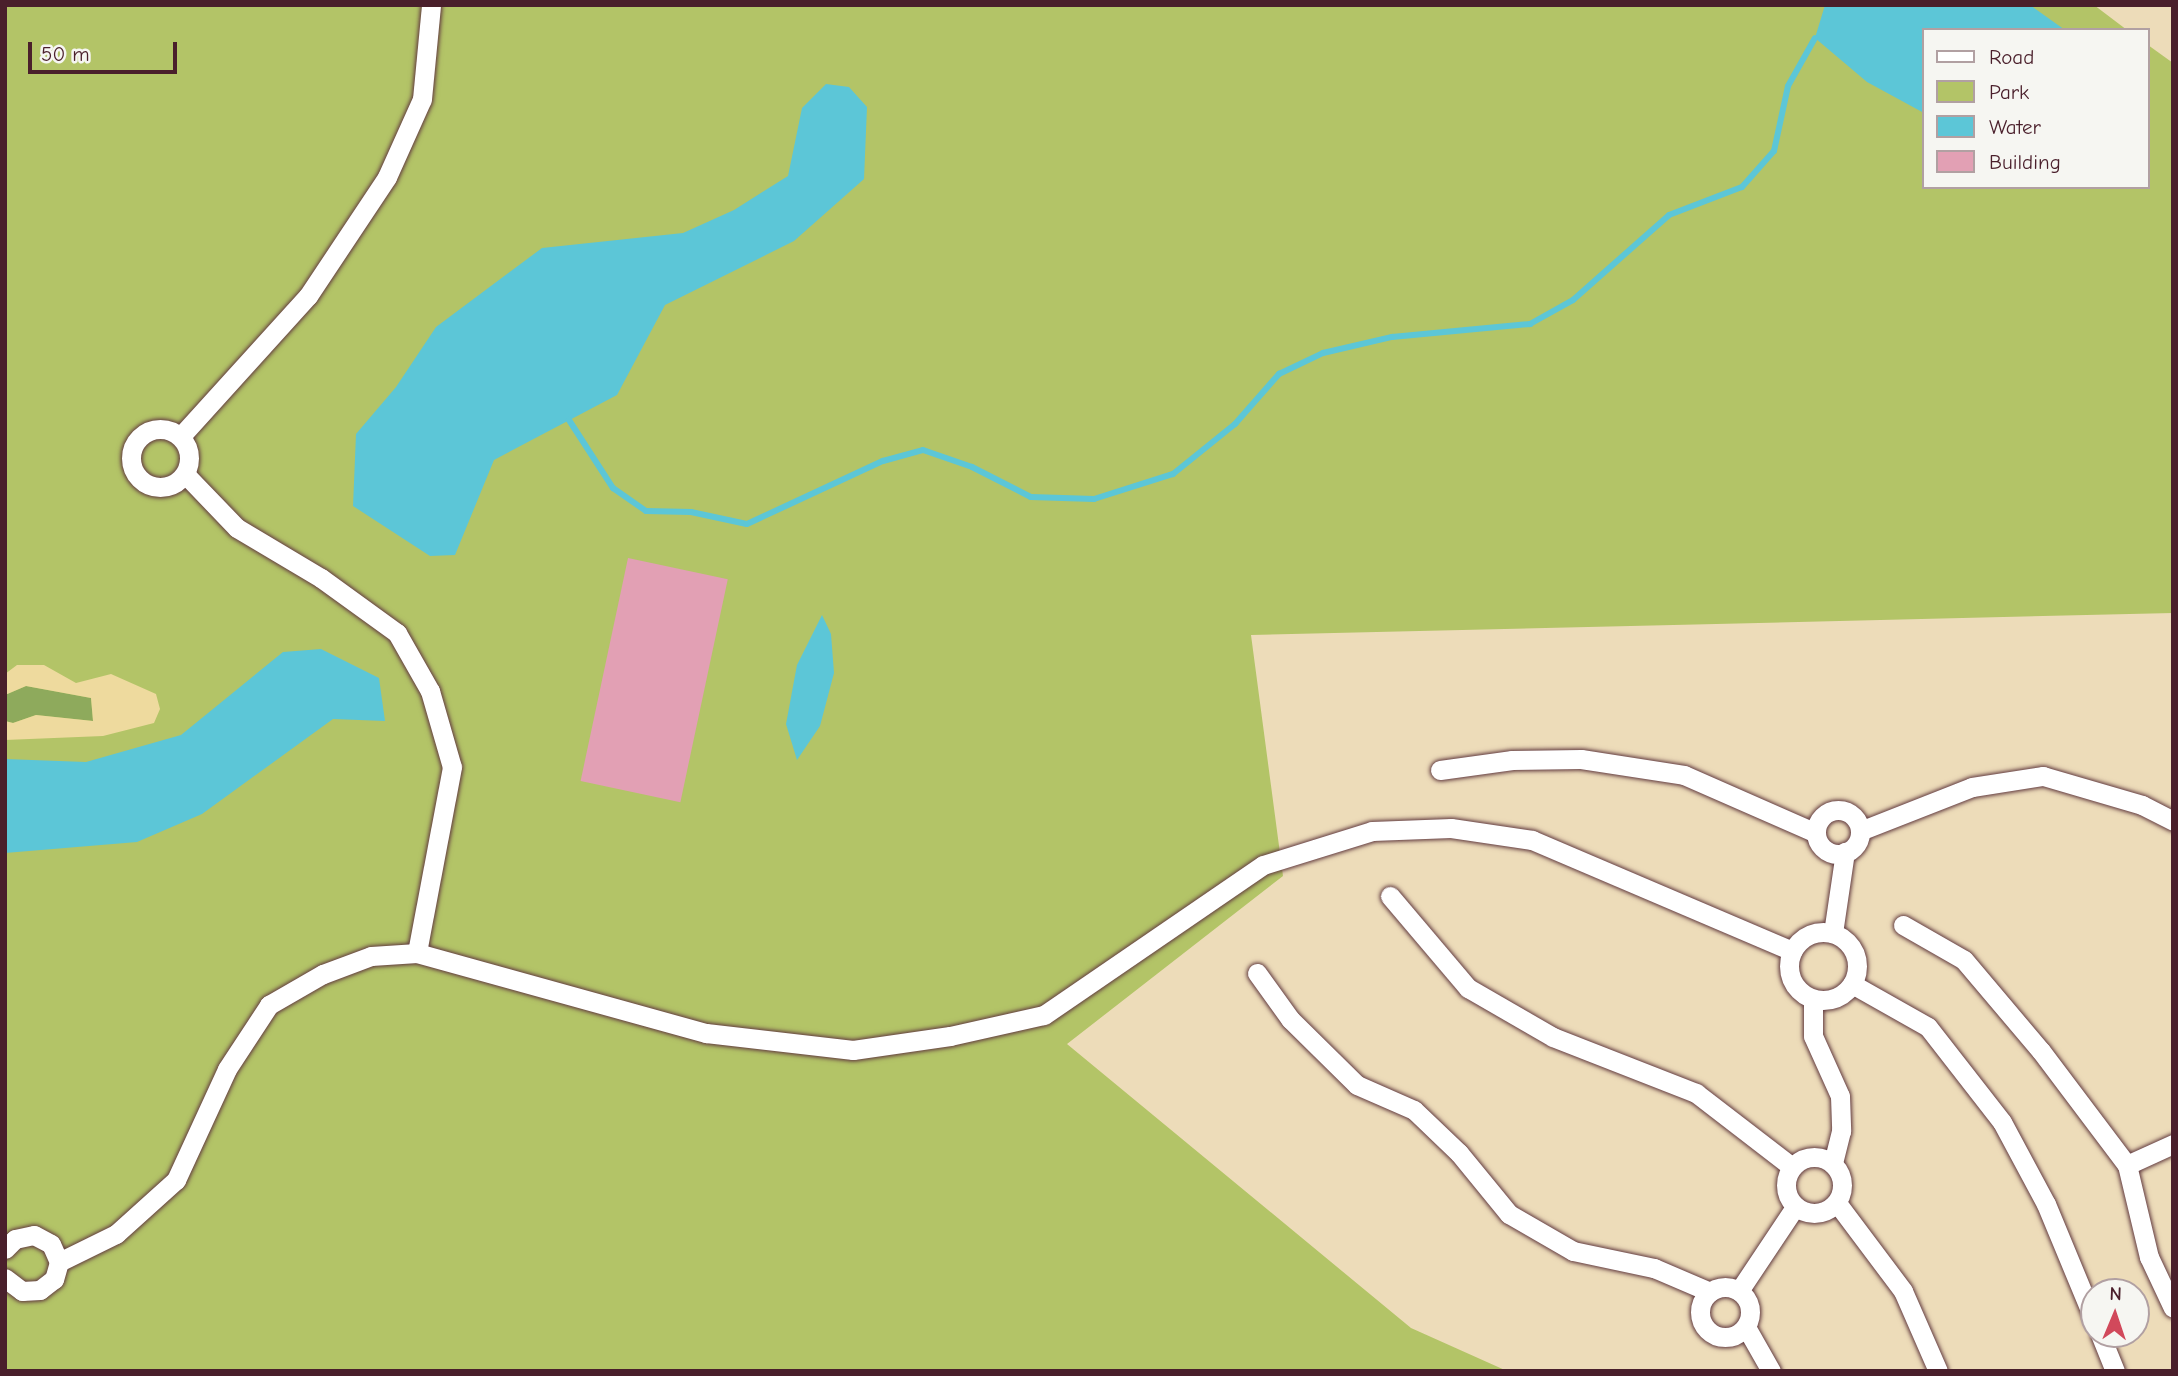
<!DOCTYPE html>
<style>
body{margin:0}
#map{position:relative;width:2178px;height:1376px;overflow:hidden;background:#eddcb9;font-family:"Comic Neue",sans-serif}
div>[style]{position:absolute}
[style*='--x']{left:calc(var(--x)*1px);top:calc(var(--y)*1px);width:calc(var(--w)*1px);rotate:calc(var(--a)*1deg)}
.green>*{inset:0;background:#b3c467}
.forest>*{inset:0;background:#8eaa5c}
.sand>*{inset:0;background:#eeda9e}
.water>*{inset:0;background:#5cc6d7}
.stream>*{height:6px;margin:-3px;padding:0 3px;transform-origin:3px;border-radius:3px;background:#5cc6d7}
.building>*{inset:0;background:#e2a0b4;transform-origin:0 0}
.roads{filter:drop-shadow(0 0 2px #623b40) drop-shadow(0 0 2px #623b40)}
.minor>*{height:19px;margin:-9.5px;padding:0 9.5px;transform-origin:9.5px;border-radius:9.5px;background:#fff}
.minor>.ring{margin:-9.5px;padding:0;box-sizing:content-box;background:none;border:19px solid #fff;border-radius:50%}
span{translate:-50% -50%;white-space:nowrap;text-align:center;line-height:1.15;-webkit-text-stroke:5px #f6f6f2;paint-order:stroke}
.frame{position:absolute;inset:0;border:7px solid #4a1f2b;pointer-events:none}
.legend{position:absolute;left:1922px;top:28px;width:228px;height:161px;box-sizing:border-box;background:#f6f6f2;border:2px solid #b1a0a2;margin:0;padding:9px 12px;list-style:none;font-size:21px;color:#4a1f2b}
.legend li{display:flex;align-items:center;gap:14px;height:35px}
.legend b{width:35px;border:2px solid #b1a0a2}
.north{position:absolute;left:2080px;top:1278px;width:70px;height:70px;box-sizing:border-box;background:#f6f6f2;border:2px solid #b1a0a2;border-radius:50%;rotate:2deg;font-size:19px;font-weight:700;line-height:28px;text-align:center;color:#4a1f2b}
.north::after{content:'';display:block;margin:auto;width:24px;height:32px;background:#d1495b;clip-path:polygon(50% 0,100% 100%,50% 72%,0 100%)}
.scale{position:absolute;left:28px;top:42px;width:149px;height:32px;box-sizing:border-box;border:4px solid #4a1f2b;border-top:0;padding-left:9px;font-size:21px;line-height:24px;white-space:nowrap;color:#4a1f2b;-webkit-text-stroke:5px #f6f6f2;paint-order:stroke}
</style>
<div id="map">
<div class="green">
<i style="clip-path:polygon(5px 5px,2094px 5px,2127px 30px,1924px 30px,1924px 187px,2148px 187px,2148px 45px,2173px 63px,2173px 613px,1251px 635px,1283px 876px,1067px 1044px,1411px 1328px,1507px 1371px,5px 1371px)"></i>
</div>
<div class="forest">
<i style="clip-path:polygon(26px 686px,91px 698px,93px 721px,36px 715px,13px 723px,5px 721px,5px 695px)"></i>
</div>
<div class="sand">
<i style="clip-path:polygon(17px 665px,44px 665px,76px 683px,111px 674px,156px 694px,160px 709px,154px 723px,103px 736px,5px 740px,5px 721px,13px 723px,36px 715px,93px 721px,91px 698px,26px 686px,5px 695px,5px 674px)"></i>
</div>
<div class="water">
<i style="clip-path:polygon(1825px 5px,2030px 5px,2065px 30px,1924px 30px,1924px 113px,1867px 82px,1815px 38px)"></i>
<i style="clip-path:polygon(826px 84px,849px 87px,867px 107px,864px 179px,794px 241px,665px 305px,617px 395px,494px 460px,455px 555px,430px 556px,353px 506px,356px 434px,396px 387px,436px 327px,542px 248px,683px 233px,734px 210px,788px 176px,802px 108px)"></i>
<i style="clip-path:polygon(822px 615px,831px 634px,834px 673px,820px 726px,797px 760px,786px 724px,797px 665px)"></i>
<i style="clip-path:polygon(321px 649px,379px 678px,385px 721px,333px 719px,202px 814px,137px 842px,5px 853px,5px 759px,86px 762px,181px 735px,283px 652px)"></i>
</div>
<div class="stream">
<i style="--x:569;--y:420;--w:81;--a:57.1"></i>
<i style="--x:613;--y:488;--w:40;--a:34.9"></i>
<i style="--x:646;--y:511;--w:45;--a:1.3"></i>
<i style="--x:691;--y:512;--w:57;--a:12.1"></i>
<i style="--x:747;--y:524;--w:150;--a:-24.9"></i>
<i style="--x:883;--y:461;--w:41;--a:-15.4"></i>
<i style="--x:923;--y:450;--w:52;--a:19.1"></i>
<i style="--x:972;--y:467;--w:66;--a:27"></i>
<i style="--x:1031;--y:497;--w:63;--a:1.8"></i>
<i style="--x:1094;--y:499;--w:83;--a:-17.6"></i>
<i style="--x:1173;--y:474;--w:80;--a:-38.9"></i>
<i style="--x:1235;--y:424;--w:67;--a:-48.7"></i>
<i style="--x:1279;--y:374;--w:49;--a:-25.5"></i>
<i style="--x:1323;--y:353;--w:71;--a:-13.1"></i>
<i style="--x:1392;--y:337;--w:139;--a:-5.4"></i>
<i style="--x:1530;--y:324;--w:49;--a:-29.2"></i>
<i style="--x:1573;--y:300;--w:128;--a:-41.5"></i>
<i style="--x:1669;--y:215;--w:78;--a:-21"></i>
<i style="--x:1742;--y:187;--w:48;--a:-48.4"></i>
<i style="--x:1774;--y:151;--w:66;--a:-77.8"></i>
<i style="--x:1788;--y:86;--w:55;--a:-60.6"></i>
</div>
<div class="building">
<i style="left:628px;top:558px;width:102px;height:228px;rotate:12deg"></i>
</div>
<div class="roads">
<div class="minor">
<i class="ring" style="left:131px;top:429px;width:39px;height:39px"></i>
<i style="--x:181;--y:436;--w:189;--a:-47.8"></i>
<i style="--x:308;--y:296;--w:143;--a:-56.4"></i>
<i style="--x:387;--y:177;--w:85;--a:-65.8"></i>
<i style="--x:422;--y:99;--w:94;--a:-84.5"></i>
<i style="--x:185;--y:474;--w:75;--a:46.1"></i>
<i style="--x:237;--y:528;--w:98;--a:30.8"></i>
<i style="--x:321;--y:578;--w:94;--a:35.9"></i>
<i style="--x:397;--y:633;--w:67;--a:60.4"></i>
<i style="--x:430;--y:691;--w:79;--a:73.9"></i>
<i style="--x:452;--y:767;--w:189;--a:100.7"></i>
<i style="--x:1440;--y:770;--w:73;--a:-7.9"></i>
<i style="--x:1512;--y:760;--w:69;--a:-0.8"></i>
<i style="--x:1581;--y:759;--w:104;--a:8.8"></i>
<i style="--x:1684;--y:775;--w:144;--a:23.7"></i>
<i class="ring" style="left:1816px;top:810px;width:25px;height:25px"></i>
<i style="--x:1860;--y:831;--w:120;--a:-21.4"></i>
<i style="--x:1972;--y:787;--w:72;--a:-8.8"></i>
<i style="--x:2043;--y:776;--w:103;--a:16.3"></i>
<i style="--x:2142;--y:805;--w:35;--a:27"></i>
<i style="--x:1390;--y:896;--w:121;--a:49.7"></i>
<i style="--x:1468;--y:988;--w:98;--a:30"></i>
<i style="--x:1553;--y:1037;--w:154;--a:21.4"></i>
<i style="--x:1696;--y:1093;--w:121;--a:37.6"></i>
<i style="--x:1903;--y:925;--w:70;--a:29.8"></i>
<i style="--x:1964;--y:960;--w:119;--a:49.8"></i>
<i style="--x:2041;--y:1051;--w:143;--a:53"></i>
<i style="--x:2127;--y:1165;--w:95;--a:76.6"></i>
<i style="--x:2149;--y:1257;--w:56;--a:64.8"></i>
<i class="ring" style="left:1789px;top:932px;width:49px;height:49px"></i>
<i style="--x:1833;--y:933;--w:82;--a:-81.6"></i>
<i style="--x:1257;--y:973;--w:57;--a:54.3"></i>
<i style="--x:1290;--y:1019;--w:94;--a:44.6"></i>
<i style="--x:1357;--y:1085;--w:62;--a:23.7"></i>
<i style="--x:1414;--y:1110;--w:62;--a:43.7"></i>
<i style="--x:1459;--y:1153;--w:79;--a:50.7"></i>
<i style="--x:1509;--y:1214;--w:74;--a:30"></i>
<i style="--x:1573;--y:1251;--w:83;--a:11.9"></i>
<i style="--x:1654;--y:1268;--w:61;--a:23.2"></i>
<i style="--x:1852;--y:984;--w:87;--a:29.5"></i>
<i style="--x:1928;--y:1027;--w:120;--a:52.1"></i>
<i style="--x:2002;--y:1122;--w:93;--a:61.8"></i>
<i style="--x:2046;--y:1204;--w:126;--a:67.5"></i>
<i style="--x:1813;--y:999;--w:37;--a:90"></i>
<i style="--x:1813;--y:1036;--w:66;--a:65.8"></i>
<i style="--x:1840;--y:1096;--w:35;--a:88"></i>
<i style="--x:1841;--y:1131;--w:34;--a:104"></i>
<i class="ring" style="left:1786px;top:1157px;width:37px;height:37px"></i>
<i style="--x:2127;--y:1165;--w:51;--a:-24.5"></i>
<i style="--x:1837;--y:1203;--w:110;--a:53.1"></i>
<i style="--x:1903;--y:1291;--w:87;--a:66.4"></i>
<i style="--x:5;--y:1249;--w:14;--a:-45"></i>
<i style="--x:15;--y:1239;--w:19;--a:-12"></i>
<i style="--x:34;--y:1235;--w:19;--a:28"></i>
<i style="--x:51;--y:1244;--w:20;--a:66"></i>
<i style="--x:59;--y:1262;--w:18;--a:106"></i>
<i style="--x:54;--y:1279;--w:18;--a:142"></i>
<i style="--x:40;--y:1290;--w:18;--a:177"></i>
<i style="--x:22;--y:1291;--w:21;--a:-143"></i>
<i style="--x:59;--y:1262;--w:64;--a:-26.2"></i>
<i style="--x:116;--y:1234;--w:81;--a:-42"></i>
<i style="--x:176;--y:1180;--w:122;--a:-65.3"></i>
<i style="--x:227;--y:1069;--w:77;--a:-56.7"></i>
<i style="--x:269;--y:1005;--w:62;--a:-29.9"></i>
<i style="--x:323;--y:974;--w:51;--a:-20.6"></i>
<i style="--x:371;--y:956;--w:46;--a:-3.7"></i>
<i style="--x:417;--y:953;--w:300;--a:15.5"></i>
<i style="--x:706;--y:1033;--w:148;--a:6.6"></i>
<i style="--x:853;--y:1050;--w:98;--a:-8.2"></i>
<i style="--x:950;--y:1036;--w:96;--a:-12.6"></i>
<i style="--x:1044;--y:1015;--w:265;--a:-34.4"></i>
<i style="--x:1263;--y:865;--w:114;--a:-17.3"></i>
<i style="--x:1372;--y:831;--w:79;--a:-2.2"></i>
<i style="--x:1451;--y:828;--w:82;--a:8.4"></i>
<i style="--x:1532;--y:840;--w:283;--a:23.1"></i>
<i class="ring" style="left:1700px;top:1287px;width:31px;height:31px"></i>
<i style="--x:1739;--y:1291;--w:101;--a:-56.3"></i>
<i style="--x:1746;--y:1327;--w:51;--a:60.4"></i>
<i style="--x:2100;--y:1334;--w:40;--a:68"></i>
</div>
</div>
<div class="frame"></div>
<ul class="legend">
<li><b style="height:9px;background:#fff"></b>Road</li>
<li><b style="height:19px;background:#b3c467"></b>Park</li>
<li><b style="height:19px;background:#5cc6d7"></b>Water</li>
<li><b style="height:19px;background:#e2a0b4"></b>Building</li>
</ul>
<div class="north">N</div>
<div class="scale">50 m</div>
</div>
